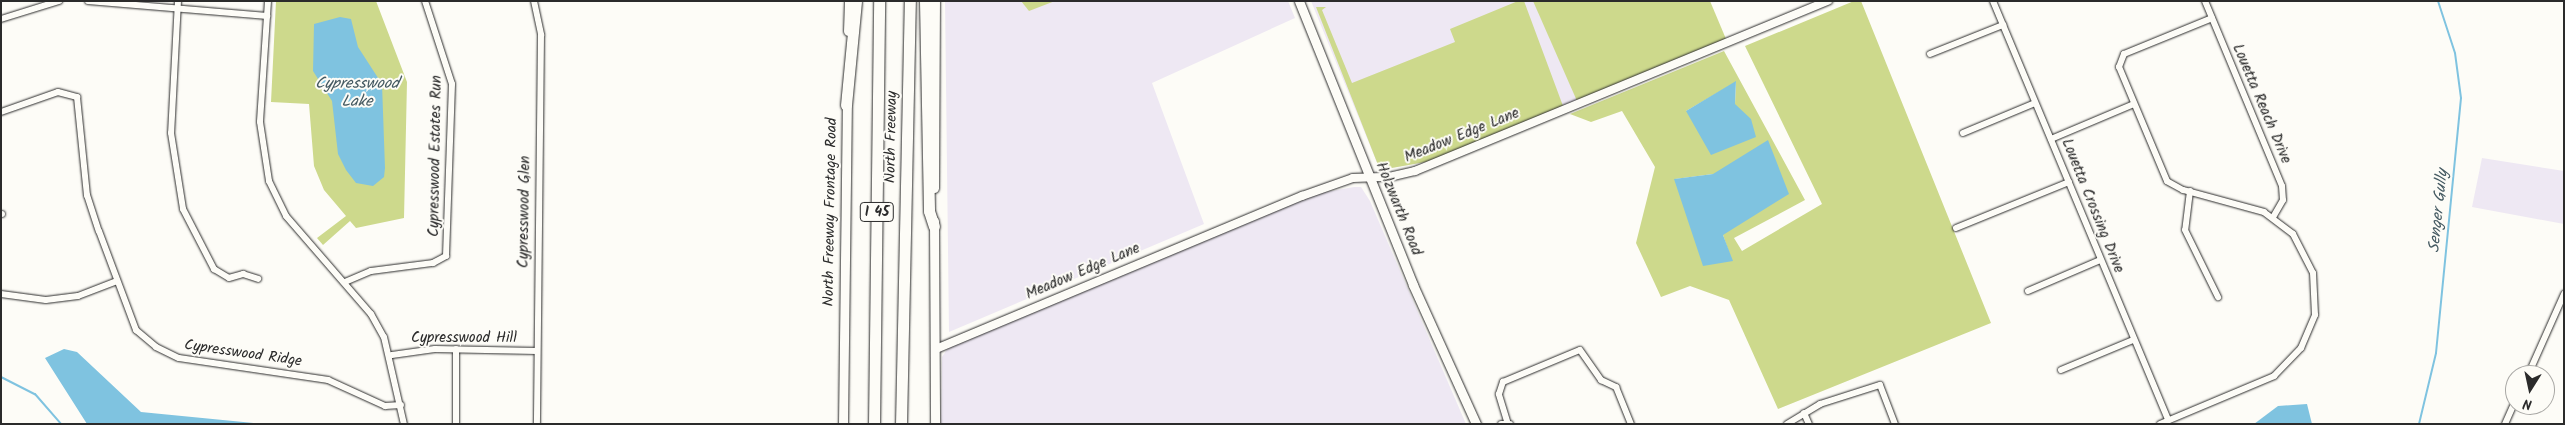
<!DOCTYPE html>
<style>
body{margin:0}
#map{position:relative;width:2565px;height:425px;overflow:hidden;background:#fdfcf7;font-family:Kalam,sans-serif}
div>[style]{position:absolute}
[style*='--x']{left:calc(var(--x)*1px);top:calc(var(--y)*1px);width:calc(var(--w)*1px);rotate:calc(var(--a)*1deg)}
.built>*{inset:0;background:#eee8f3}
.green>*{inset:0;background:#cdd98c}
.water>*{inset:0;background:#7fc3e0}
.stream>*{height:2px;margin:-1px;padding:0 1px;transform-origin:1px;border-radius:1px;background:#7fc3e0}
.roads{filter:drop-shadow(0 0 1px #2b2b2b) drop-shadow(0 0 1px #2b2b2b)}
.minor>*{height:6px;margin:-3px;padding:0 3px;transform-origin:3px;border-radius:3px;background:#fdfcf7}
.tertiary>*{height:8px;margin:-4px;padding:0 4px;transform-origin:4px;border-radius:4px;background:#fdfcf7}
.secondary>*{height:9px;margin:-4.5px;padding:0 4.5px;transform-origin:4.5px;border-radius:4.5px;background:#fdfcf7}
.motorway>*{height:11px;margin:-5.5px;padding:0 5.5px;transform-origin:5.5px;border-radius:5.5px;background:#fdfcf7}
span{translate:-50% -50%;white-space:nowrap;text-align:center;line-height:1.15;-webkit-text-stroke:4px #fdfcf7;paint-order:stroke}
.shield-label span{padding:1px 4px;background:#fdfcf7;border:1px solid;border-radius:4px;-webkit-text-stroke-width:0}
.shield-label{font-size:14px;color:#2b2b2b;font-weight:700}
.street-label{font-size:15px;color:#2b2b2b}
.water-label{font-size:16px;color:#445961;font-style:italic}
.frame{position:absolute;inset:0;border:2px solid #2b2b2b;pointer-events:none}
.north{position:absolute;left:2505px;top:365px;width:50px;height:50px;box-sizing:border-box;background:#fdfcf7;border:1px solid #a9a8a5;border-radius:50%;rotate:190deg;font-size:14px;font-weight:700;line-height:20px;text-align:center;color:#2b2b2b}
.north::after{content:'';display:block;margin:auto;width:18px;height:22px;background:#2b2b2b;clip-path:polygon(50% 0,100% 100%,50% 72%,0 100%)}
</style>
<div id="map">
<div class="built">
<i style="clip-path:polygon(945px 1px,1288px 1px,1295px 18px,1152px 83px,1204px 224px,949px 332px)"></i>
<i style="clip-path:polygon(1311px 1px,1576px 1px,1612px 87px,1425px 162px,1385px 169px,1378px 165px)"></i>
<i style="clip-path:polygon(2482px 158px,2564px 171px,2564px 224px,2472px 207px)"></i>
<i style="clip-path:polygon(1354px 187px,1361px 187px,1370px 201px,1466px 424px,941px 424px,942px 357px,948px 348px,1314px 194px)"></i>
</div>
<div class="green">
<i style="clip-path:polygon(276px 1px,376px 1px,407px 82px,404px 218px,356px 228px,350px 221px,323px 245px,317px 238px,346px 216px,324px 190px,314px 166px,309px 104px,271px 102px)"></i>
<i style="clip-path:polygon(1021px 1px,1055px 1px,1029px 11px)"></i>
<i style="clip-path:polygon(1518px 1px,1524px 1px,1563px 106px,1431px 161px,1386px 169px,1378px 165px,1316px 7px,1326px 7px,1322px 10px,1352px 83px,1455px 42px,1450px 29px)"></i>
<i style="clip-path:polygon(1533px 1px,1710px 1px,1726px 39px,1577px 101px)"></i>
<i style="clip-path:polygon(evenodd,1854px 1px,1861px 1px,1991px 323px,1778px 409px,1729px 300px,1690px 286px,1661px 297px,1636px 243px,1655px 167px,1622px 111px,1591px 122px,1570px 114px,1724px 51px,1805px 200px,1734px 238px,1742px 251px,1822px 204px,1745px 46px,1854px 1px,1736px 82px,1735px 104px,1686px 111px,1736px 82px,1854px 1px,1713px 174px,1723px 235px,1732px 261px,1675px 179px,1713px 174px)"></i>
</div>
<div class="water">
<i style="clip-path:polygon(340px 17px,351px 19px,358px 47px,382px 84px,385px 168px,384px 177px,373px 186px,356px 183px,346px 170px,338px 154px,332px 101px,313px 71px,314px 24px)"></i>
<i style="clip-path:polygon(1736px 81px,1735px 104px,1751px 119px,1756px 137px,1711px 155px,1686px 111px)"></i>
<i style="clip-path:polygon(1768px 140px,1789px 194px,1723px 235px,1733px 261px,1703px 266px,1674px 179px,1713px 174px)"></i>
<i style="clip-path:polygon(64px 349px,77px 352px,141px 412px,264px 424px,87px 424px,45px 358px)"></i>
<i style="clip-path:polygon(2307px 404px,2312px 424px,2254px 424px,2278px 406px)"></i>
</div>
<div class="stream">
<i style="--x:1;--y:377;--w:38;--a:27"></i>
<i style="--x:35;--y:394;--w:40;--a:49"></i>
<i style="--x:2419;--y:424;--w:73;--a:-76.5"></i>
<i style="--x:2436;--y:353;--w:256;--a:-84.4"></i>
<i style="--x:2461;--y:98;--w:45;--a:-97.6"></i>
<i style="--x:2455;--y:53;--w:55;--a:-108.1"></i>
</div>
<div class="roads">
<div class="minor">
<i style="--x:88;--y:1;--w:180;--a:4.8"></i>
<i style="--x:178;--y:1;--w:132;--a:93"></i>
<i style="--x:171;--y:133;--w:77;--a:81"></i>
<i style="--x:183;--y:209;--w:68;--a:62.7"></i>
<i style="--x:214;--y:269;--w:17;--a:31"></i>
<i style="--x:229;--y:278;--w:15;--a:-16"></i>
<i style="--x:243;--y:274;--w:16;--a:18"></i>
<i style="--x:268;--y:1;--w:121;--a:93.8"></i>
<i style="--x:260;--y:122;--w:60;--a:81.3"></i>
<i style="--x:269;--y:181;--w:39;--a:64"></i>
<i style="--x:286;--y:216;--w:130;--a:49.1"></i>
<i style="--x:371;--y:314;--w:26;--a:61"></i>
<i style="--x:384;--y:337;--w:89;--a:77.1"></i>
<i style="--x:534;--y:1;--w:35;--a:78"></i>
<i style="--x:541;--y:35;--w:389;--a:90.6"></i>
<i style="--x:1993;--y:1;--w:454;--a:67.3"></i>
<i style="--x:2205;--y:1;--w:200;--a:67.4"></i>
<i style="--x:2282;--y:186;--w:14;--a:86"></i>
<i style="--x:2283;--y:200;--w:20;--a:120"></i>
<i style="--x:1;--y:19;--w:61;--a:-17.2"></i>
<i style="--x:1930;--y:54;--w:79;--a:-21.7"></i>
<i style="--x:1;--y:112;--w:60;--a:-19.3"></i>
<i style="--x:58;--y:92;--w:20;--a:15"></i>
<i style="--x:77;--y:97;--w:99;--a:84.2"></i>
<i style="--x:87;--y:195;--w:38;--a:72"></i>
<i style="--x:99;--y:231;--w:106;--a:69.5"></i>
<i style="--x:136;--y:330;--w:26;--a:40"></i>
<i style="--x:156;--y:347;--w:25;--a:26"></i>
<i style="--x:179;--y:358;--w:151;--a:8.4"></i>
<i style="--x:328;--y:380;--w:63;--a:24.5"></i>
<i style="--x:385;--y:406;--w:16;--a:-4"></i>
<i style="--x:1963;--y:133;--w:78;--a:-22.6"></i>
<i style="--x:2051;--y:139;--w:90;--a:-22.9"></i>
<i style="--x:2190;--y:191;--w:39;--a:97"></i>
<i style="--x:2185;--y:230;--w:75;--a:63.8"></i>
<i style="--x:1;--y:214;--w:1;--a:0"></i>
<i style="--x:1956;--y:228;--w:122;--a:-22.2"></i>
<i style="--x:345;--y:282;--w:28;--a:-23"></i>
<i style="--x:371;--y:271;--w:63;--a:-7.4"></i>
<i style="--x:433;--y:263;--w:15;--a:-28"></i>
<i style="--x:446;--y:256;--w:172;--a:-88"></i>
<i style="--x:452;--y:84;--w:87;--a:-108"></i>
<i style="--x:2028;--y:291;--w:78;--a:-23.3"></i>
<i style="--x:1;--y:294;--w:45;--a:7.6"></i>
<i style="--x:46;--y:300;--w:32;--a:-7"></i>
<i style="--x:78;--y:296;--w:40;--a:-21"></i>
<i style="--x:456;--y:349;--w:75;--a:90"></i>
<i style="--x:392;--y:355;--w:43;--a:-7.9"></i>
<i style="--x:435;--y:349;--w:102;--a:1.1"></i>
<i style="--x:2061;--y:370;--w:78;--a:-22.6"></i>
<i style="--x:2528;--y:375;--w:89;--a:-66"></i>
<i style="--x:1804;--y:413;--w:12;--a:66"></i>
<i style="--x:1507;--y:421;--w:28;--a:-107"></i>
<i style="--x:1499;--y:394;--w:13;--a:-72"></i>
<i style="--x:1503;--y:382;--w:83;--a:-22.6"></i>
<i style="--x:1580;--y:350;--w:37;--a:55"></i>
<i style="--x:1601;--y:380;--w:17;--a:25"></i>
<i style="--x:1616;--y:387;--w:40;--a:68"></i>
<i style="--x:1501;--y:424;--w:9;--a:0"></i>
<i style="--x:1787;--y:424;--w:39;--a:-31"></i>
<i style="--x:1820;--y:404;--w:63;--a:-17.6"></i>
<i style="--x:1880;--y:385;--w:42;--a:69"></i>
<i style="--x:2160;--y:424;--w:124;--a:-22.8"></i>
<i style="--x:2274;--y:376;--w:39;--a:-46"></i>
<i style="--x:2301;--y:348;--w:36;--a:-67"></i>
<i style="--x:2315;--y:315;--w:42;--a:-92.7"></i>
<i style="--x:2313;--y:273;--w:44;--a:-117.1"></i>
<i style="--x:2293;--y:234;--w:36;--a:-143"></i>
<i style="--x:2264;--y:212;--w:84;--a:-164.8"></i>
<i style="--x:2183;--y:190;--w:18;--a:-151"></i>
<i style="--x:2167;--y:181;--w:124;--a:-112.8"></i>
<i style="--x:2119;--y:67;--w:14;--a:-69"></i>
<i style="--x:2124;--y:54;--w:95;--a:-22.2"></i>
<i style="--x:2505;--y:424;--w:24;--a:-66"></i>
</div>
<div class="tertiary">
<i style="--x:936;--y:349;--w:397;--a:-22.7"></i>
<i style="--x:1302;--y:196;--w:54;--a:-19.4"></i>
<i style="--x:1353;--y:178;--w:36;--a:-2"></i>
<i style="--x:1389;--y:177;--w:27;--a:-13"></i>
<i style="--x:1415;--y:171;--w:447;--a:-22.4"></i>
</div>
<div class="secondary">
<i style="--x:1299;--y:1;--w:306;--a:68.1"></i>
<i style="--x:1413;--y:285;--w:153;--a:65.6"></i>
<i style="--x:848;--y:31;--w:30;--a:-88"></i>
<i style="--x:934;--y:188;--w:187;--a:-89.7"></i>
<i style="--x:934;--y:221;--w:203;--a:89.7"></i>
<i style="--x:843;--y:424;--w:325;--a:-89.3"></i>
</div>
<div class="motorway">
<i style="--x:925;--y:1;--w:210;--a:88.9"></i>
<i style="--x:929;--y:211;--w:16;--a:72"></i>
<i style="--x:846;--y:105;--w:104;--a:-84.5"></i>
<i style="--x:874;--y:424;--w:423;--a:-89.3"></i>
<i style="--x:901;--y:424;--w:423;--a:-88.8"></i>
</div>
</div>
<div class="shield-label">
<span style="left:877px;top:212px">I 45</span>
</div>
<div class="street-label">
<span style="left:2261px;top:104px;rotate:67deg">Louetta Reach Drive</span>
<span style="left:1462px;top:136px;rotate:-22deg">Meadow Edge Lane</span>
<span style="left:892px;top:137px;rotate:-89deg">North Freeway</span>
<span style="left:436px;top:156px;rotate:-89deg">Cypresswood Estates Run</span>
<span style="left:2092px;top:206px;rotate:68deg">Louetta Crossing Drive</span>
<span style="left:1398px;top:209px;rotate:68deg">Holzwarth Road</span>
<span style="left:525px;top:212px;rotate:-89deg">Cypresswood Glen</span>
<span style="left:831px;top:212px;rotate:-89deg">North Freeway Frontage Road</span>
<span style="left:1083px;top:272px;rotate:-23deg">Meadow Edge Lane</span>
<span style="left:464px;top:339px">Cypresswood Hill</span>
<span style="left:243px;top:354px;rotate:8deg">Cypresswood Ridge</span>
</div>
<div class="water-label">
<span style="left:357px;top:93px">Cypresswood<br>Lake</span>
<span style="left:2439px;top:211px;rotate:-84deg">Senger Gully</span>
</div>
<div class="frame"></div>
<div class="north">N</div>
</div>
